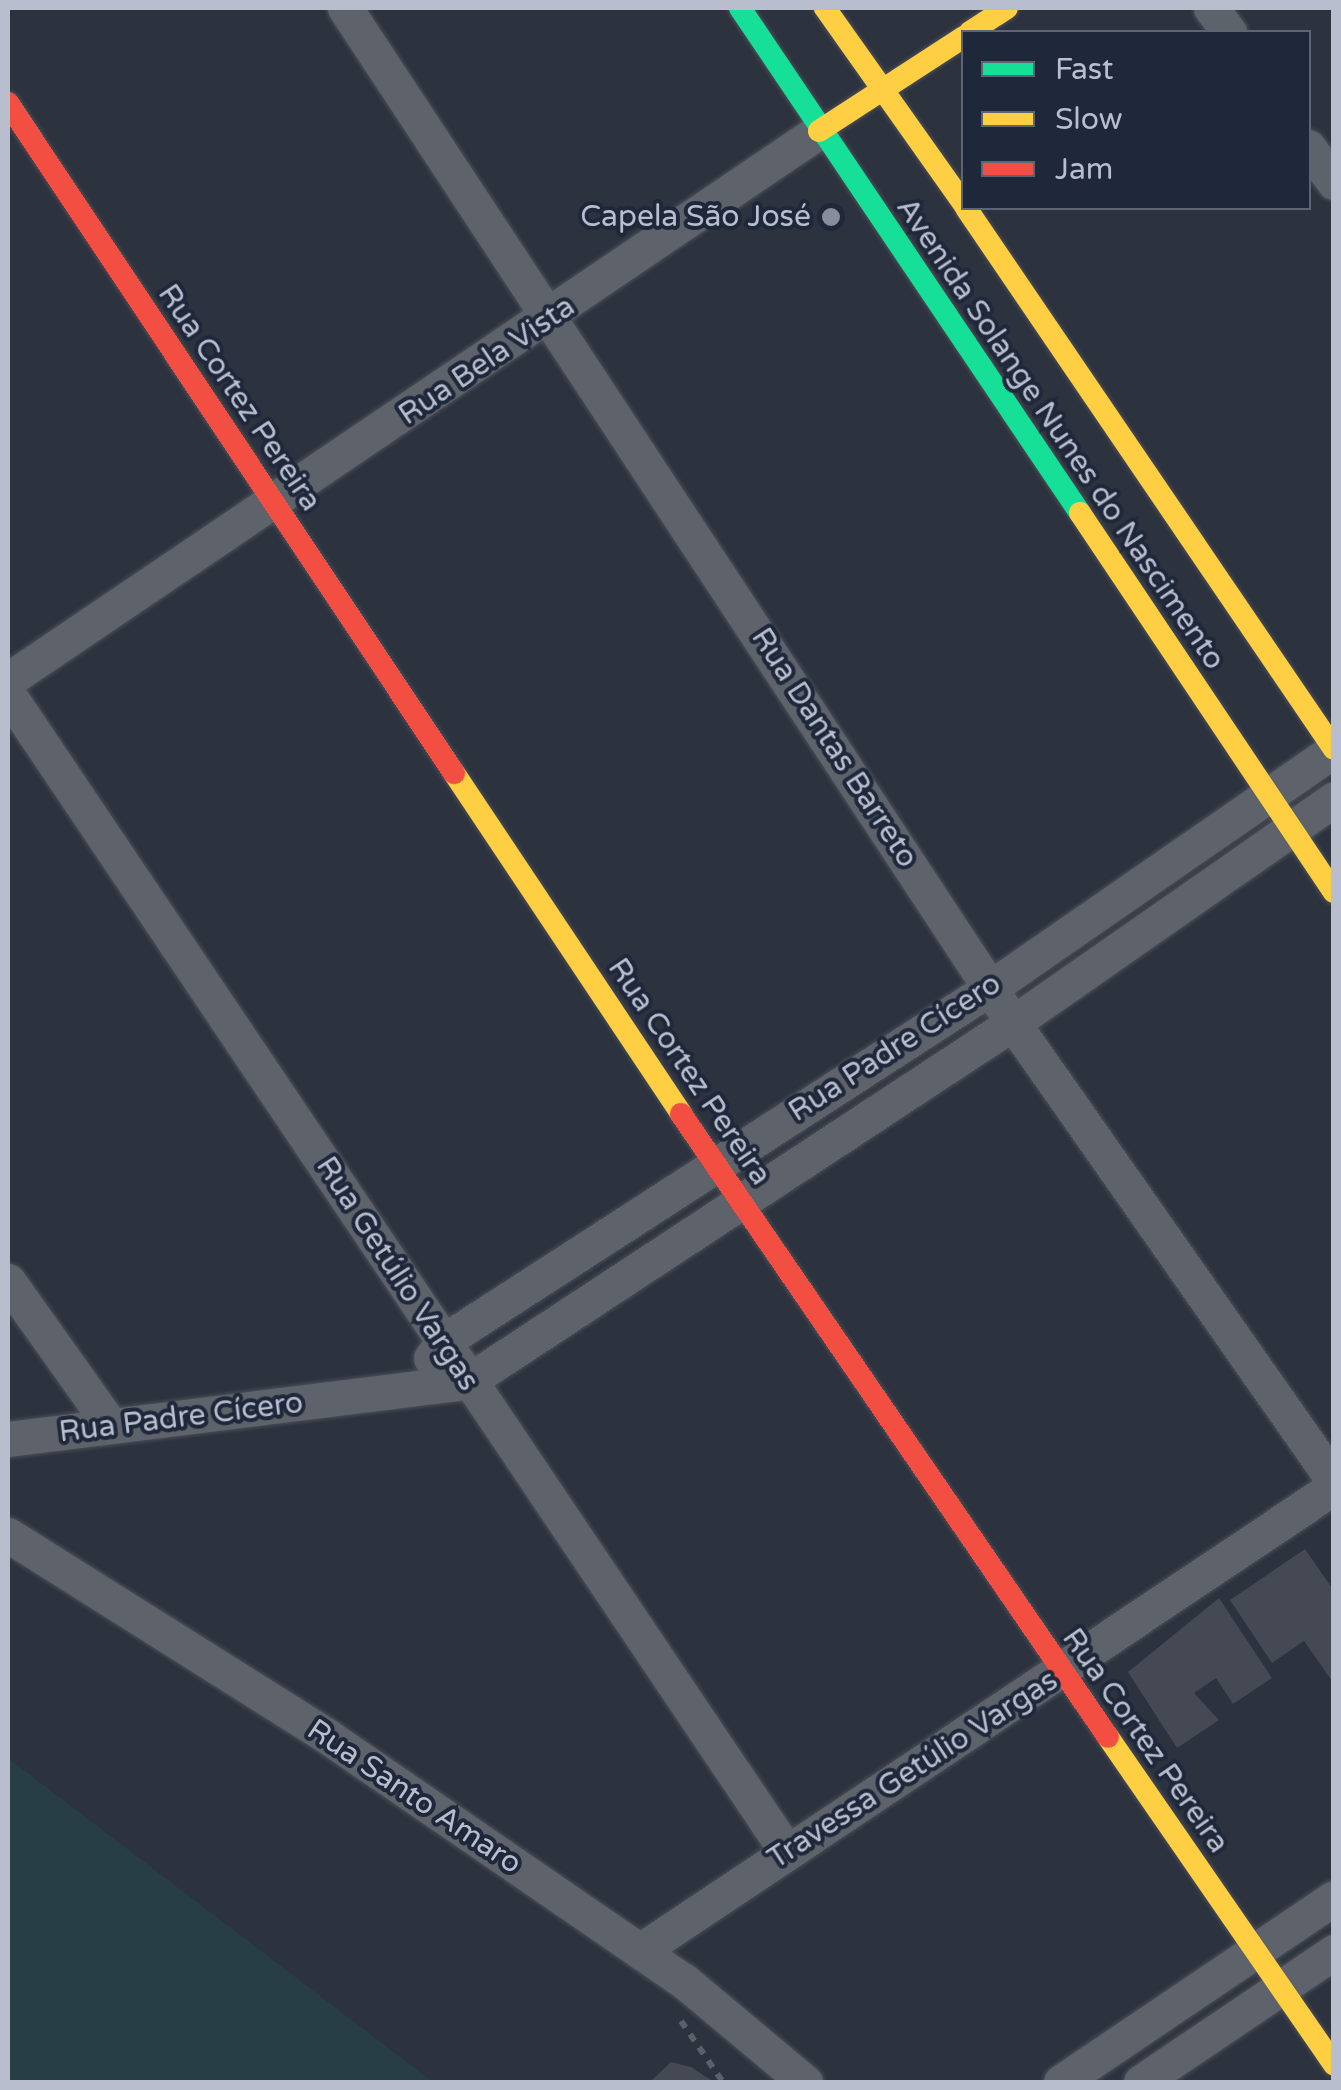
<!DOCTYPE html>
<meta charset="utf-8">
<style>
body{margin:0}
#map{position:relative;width:1341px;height:2090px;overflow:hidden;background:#2c323e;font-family:"Varela Round",sans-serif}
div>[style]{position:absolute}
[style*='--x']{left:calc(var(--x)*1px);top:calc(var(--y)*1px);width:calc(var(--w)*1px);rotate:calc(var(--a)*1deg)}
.green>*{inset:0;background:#283e45}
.building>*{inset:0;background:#444953}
.path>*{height:6px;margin-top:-3px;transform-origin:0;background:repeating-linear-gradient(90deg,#5b6068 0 8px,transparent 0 16px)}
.roads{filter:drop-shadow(0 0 2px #4a4e57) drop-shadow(0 0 2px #4a4e57)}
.street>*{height:35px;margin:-17.5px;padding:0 17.5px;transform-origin:17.5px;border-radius:17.5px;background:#5e626b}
.fast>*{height:22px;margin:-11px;padding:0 11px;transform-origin:11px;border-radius:11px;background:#16e098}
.slow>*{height:22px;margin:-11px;padding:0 11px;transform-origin:11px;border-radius:11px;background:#ffcf43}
.jam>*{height:22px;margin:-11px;padding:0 11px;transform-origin:11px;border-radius:11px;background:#f24e42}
.dots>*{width:28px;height:28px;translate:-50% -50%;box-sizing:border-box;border:5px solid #1f283a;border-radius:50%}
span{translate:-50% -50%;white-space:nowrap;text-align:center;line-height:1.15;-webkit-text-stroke:8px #1f283a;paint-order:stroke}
.poi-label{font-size:30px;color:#b8bece}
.right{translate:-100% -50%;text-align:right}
.street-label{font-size:30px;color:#b8bece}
.frame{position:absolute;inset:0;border:10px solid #b8bece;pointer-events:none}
.legend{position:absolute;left:961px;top:30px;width:350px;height:180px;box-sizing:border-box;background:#1f283a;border:2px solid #5c6475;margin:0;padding:12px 18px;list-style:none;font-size:30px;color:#b8bece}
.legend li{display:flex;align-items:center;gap:20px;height:50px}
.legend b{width:50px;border:2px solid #5c6475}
</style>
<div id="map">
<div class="green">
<i style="clip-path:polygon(8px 1758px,433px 2082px,8px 2082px)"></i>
</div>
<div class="building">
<i style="clip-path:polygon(1305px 1549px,1334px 1591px,1334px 1684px,1304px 1641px,1272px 1663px,1230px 1600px)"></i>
<i style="clip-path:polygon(1219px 1598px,1272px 1678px,1233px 1704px,1216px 1678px,1194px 1693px,1219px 1720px,1177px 1748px,1128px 1672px)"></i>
<i style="clip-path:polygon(671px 2062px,691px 2067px,714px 2082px,650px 2082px)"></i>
</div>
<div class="path">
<i style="--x:681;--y:2021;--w:74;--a:55.5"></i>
</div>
<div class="roads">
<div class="street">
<i style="--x:345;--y:8;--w:1215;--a:56.65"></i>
<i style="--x:1013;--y:1023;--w:559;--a:54.97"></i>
<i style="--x:1211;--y:8;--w:30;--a:53"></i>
<i style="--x:1308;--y:147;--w:44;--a:53.4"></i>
<i style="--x:8;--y:680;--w:979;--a:-34.1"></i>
<i style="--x:8;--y:694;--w:1396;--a:56.07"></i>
<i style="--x:8;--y:1281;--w:178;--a:54.6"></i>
<i style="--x:431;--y:1358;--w:21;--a:-53"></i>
<i style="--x:444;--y:1341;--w:650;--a:-32.88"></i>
<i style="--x:990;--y:988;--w:418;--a:-34.7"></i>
<i style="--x:8;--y:1439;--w:463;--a:-7.1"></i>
<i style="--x:467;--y:1382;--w:653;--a:-33.33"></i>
<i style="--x:1013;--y:1023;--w:391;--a:-34.9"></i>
<i style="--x:8;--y:1535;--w:377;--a:32.2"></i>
<i style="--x:327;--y:1736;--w:433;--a:34.5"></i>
<i style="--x:684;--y:1981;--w:158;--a:39.9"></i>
<i style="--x:640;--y:1951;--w:835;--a:-33.77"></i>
<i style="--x:1061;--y:2082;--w:329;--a:-34"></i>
<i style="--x:1141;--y:2082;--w:233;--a:-34"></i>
</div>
<div class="fast">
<i style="--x:740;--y:8;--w:609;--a:56.05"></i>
</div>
<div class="slow">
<i style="--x:825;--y:8;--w:240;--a:54.7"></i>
<i style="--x:970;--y:32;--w:44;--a:-33"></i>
<i style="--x:819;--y:131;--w:173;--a:-33"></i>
<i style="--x:966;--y:208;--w:654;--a:55.78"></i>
<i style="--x:1080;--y:513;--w:456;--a:56.2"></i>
<i style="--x:454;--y:773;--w:410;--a:56.3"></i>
<i style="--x:1108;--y:1737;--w:398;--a:55.4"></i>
</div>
<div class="jam">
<i style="--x:8;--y:103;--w:805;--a:56.35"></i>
<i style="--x:681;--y:1114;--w:755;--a:55.57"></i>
</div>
</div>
<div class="dots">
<i style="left:831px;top:217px;background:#878d9c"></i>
</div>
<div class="poi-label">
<span class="right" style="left:811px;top:217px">Capela São José</span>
</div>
<div class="street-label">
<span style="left:487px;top:361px;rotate:-34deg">Rua Bela Vista</span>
<span style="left:239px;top:398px;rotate:56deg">Rua Cortez Pereira</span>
<span style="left:1060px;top:434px;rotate:56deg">Avenida Solange Nunes do Nascimento</span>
<span style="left:834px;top:748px;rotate:57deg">Rua Dantas Barreto</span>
<span style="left:895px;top:1048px;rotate:-33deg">Rua Padre Cícero</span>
<span style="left:689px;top:1072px;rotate:56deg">Rua Cortez Pereira</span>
<span style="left:397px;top:1274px;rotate:57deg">Rua Getúlio Vargas</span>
<span style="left:181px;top:1418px;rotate:-7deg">Rua Padre Cícero</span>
<span style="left:1145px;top:1741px;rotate:55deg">Rua Cortez Pereira</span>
<span style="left:913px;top:1770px;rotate:-33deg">Travessa Getúlio Vargas</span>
<span style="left:414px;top:1797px;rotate:34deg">Rua Santo Amaro</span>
</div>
<div class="frame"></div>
<ul class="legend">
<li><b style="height:12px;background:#16e098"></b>Fast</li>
<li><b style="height:12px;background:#ffcf43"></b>Slow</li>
<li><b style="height:12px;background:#f24e42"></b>Jam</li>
</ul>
</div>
